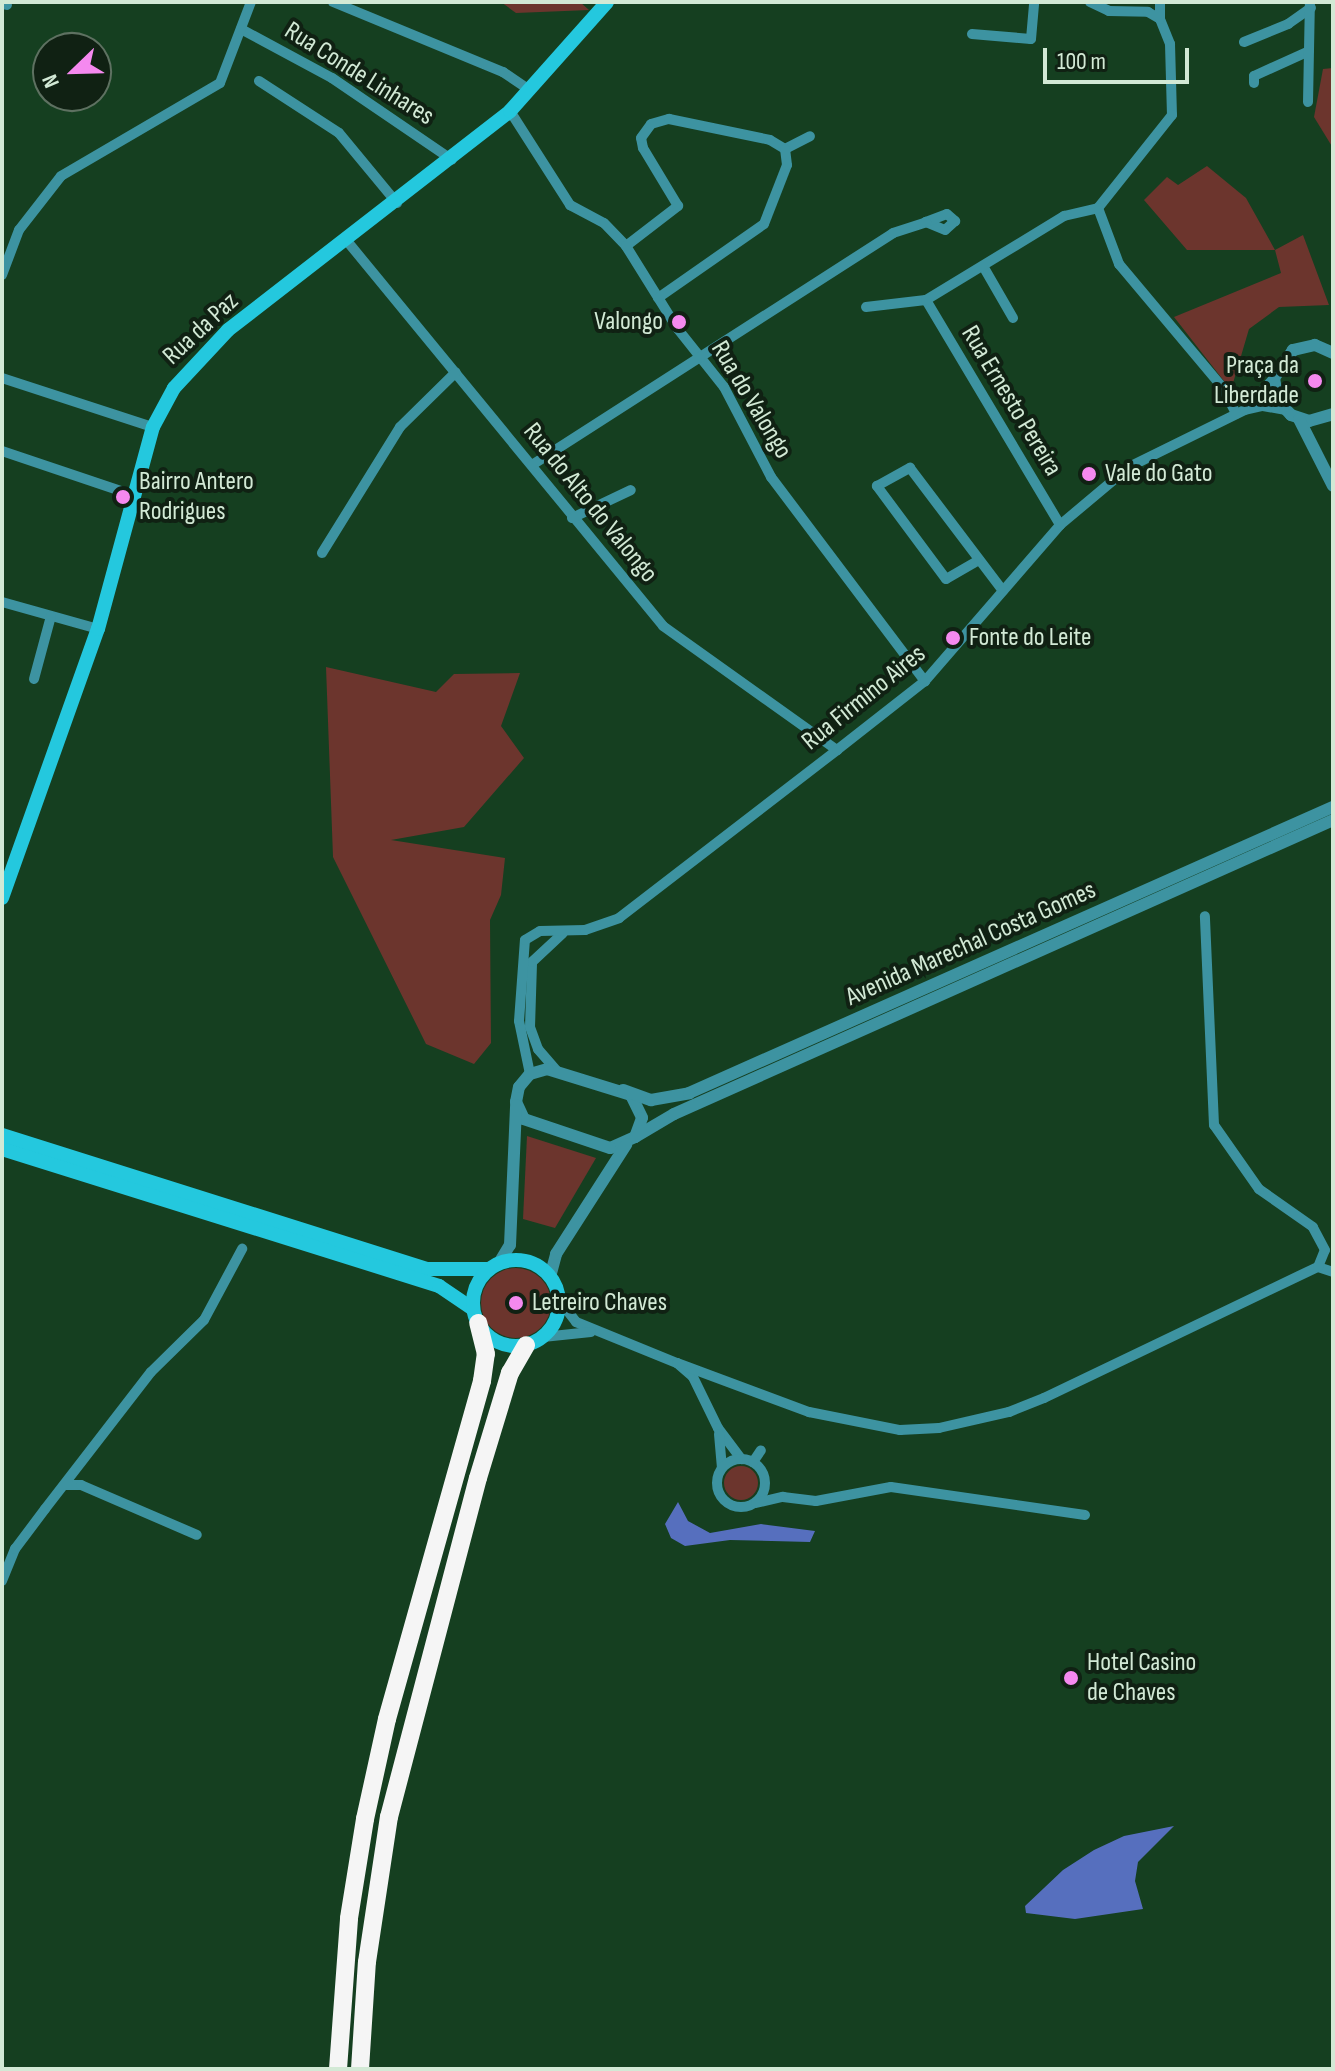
<!DOCTYPE html>
<meta charset="utf-8">
<style>
body{margin:0}
#map{position:relative;width:1335px;height:2071px;overflow:hidden;background:#153f20;font-family:"Sofia Sans Condensed",sans-serif}
div>[style]{position:absolute}
[style*='--x']{left:calc(var(--x)*1px);top:calc(var(--y)*1px);width:calc(var(--w)*1px);rotate:calc(var(--a)*1deg)}
.green>*{inset:0;background:#6c352d}
.round{border-radius:50%}
.water>*{inset:0;background:#566fbe}
.minor>*{height:10px;margin:-5px;padding:0 5px;transform-origin:5px;border-radius:5px;background:#3d93a1}
.minor>.ring{margin:-5px;padding:0;box-sizing:content-box;background:none;border:10px solid #3d93a1;border-radius:50%}
.tertiary>*{height:12px;margin:-6px;padding:0 6px;transform-origin:6px;border-radius:6px;background:#3d93a1}
.secondary>*{height:14px;margin:-7px;padding:0 7px;transform-origin:7px;border-radius:7px;background:#24c8de}
.secondary>.ring{margin:-7px;padding:0;box-sizing:content-box;background:none;border:14px solid #24c8de;border-radius:50%}
.motorway>*{height:18px;margin:-9px;padding:0 9px;transform-origin:9px;border-radius:9px;background:#f5f5f5}
.dots>*{width:22px;height:22px;translate:-50% -50%;box-sizing:border-box;border:4px solid #102113;border-radius:50%}
span{translate:-50% -50%;white-space:nowrap;text-align:center;line-height:1.15;-webkit-text-stroke:8px #102113;paint-order:stroke}
.street-label{font-size:26px;color:#d2e9d5}
.poi-label{font-size:26px;color:#d2e9d5}
.right{translate:-100% -50%;text-align:right}
.left{translate:0 -50%;text-align:left}
.frame{position:absolute;inset:0;border:4px solid #d2e9d5;pointer-events:none}
.north{position:absolute;left:32px;top:32px;width:80px;height:80px;box-sizing:border-box;background:#102113;border:2px solid #5e7161;border-radius:50%;rotate:247deg;font-size:22px;font-weight:700;line-height:32px;text-align:center;color:#d2e9d5}
.north::after{content:'';display:block;margin:auto;width:28px;height:36px;background:#f589ef;clip-path:polygon(50% 0,100% 100%,50% 72%,0 100%)}
.scale{position:absolute;left:1043px;top:48px;width:146px;height:36px;box-sizing:border-box;border:4px solid #d2e9d5;border-top:0;padding-left:10px;font-size:24px;line-height:28px;white-space:nowrap;color:#d2e9d5;-webkit-text-stroke:6px #102113;paint-order:stroke}
</style>
<div id="map">
<div class="green">
<i style="clip-path:polygon(501px 2px,580px 2px,589px 10px,516px 13px)"></i>
<i style="clip-path:polygon(1333px 68px,1333px 148px,1314px 117px,1323px 69px)"></i>
<i style="clip-path:polygon(1207px 166px,1246px 198px,1275px 250px,1303px 235px,1329px 305px,1279px 307px,1249px 329px,1231px 390px,1174px 317px,1281px 273px,1275px 250px,1187px 250px,1144px 200px,1167px 177px,1178px 185px)"></i>
<i style="clip-path:polygon(326px 667px,436px 692px,454px 674px,520px 673px,501px 726px,524px 758px,464px 827px,391px 840px,505px 858px,501px 895px,490px 920px,491px 1043px,474px 1064px,426px 1044px,333px 857px)"></i>
<i style="clip-path:polygon(527px 1136px,596px 1158px,555px 1228px,523px 1219px)"></i>
<i class="round" style="left:481px;top:1268px;width:70px;height:70px"></i>
<i class="round" style="left:724px;top:1466px;width:34px;height:34px"></i>
</div>
<div class="water">
<i style="clip-path:polygon(678px 1502px,688px 1521px,710px 1533px,761px 1524px,815px 1531px,810px 1542px,730px 1540px,685px 1546px,671px 1538px,665px 1524px)"></i>
<i style="clip-path:polygon(1174px 1826px,1138px 1862px,1135px 1881px,1143px 1909px,1075px 1919px,1026px 1913px,1025px 1906px,1063px 1870px,1094px 1850px,1124px 1836px)"></i>
</div>
<div class="minor">
<i style="--x:333;--y:2;--w:184;--a:22.4"></i>
<i style="--x:503;--y:72;--w:30;--a:34"></i>
<i style="--x:1090;--y:2;--w:21;--a:25"></i>
<i style="--x:1109;--y:11;--w:39;--a:1"></i>
<i style="--x:1148;--y:12;--w:14;--a:30"></i>
<i style="--x:1160;--y:19;--w:27;--a:68"></i>
<i style="--x:1170;--y:44;--w:71;--a:88.4"></i>
<i style="--x:1172;--y:115;--w:119;--a:128.5"></i>
<i style="--x:2;--y:4;--w:5;--a:11"></i>
<i style="--x:1160;--y:19;--w:17;--a:-90"></i>
<i style="--x:241;--y:29;--w:103;--a:28.3"></i>
<i style="--x:332;--y:78;--w:145;--a:34.3"></i>
<i style="--x:972;--y:34;--w:59;--a:4.8"></i>
<i style="--x:1031;--y:39;--w:37;--a:-85"></i>
<i style="--x:1244;--y:42;--w:48;--a:-22.2"></i>
<i style="--x:1288;--y:24;--w:28;--a:-35"></i>
<i style="--x:259;--y:81;--w:95;--a:33"></i>
<i style="--x:339;--y:133;--w:91;--a:50.4"></i>
<i style="--x:1254;--y:83;--w:7;--a:-90"></i>
<i style="--x:1254;--y:76;--w:60;--a:-24.4"></i>
<i style="--x:1308;--y:102;--w:100;--a:-88.9"></i>
<i style="--x:510;--y:111;--w:112;--a:57.4"></i>
<i style="--x:570;--y:205;--w:38;--a:28"></i>
<i style="--x:604;--y:223;--w:32;--a:46"></i>
<i style="--x:626;--y:246;--w:97;--a:58.1"></i>
<i style="--x:677;--y:328;--w:75;--a:51.5"></i>
<i style="--x:724;--y:387;--w:102;--a:62.4"></i>
<i style="--x:771;--y:477;--w:256;--a:53"></i>
<i style="--x:785;--y:149;--w:28;--a:-27"></i>
<i style="--x:1098;--y:208;--w:60;--a:69.4"></i>
<i style="--x:1119;--y:264;--w:162;--a:50"></i>
<i style="--x:1223;--y:388;--w:29;--a:63"></i>
<i style="--x:947;--y:214;--w:11;--a:41"></i>
<i style="--x:955;--y:221;--w:13;--a:138"></i>
<i style="--x:945;--y:230;--w:21;--a:-157"></i>
<i style="--x:926;--y:222;--w:22;--a:-21"></i>
<i style="--x:347;--y:241;--w:498;--a:50.6"></i>
<i style="--x:663;--y:626;--w:214;--a:35.5"></i>
<i style="--x:626;--y:246;--w:66;--a:-37.6"></i>
<i style="--x:678;--y:206;--w:68;--a:-121.1"></i>
<i style="--x:643;--y:148;--w:10;--a:-101"></i>
<i style="--x:641;--y:138;--w:17;--a:-54"></i>
<i style="--x:651;--y:124;--w:19;--a:-16"></i>
<i style="--x:669;--y:119;--w:103;--a:11.7"></i>
<i style="--x:770;--y:140;--w:17;--a:31"></i>
<i style="--x:983;--y:266;--w:60;--a:60"></i>
<i style="--x:2;--y:275;--w:48;--a:-69.3"></i>
<i style="--x:19;--y:230;--w:68;--a:-52.1"></i>
<i style="--x:61;--y:176;--w:184;--a:-30.3"></i>
<i style="--x:220;--y:83;--w:87;--a:-69.1"></i>
<i style="--x:658;--y:298;--w:129;--a:-34.9"></i>
<i style="--x:764;--y:224;--w:63;--a:-68.7"></i>
<i style="--x:787;--y:165;--w:16;--a:-97"></i>
<i style="--x:926;--y:300;--w:262;--a:59.2"></i>
<i style="--x:866;--y:307;--w:60;--a:-6.7"></i>
<i style="--x:926;--y:300;--w:162;--a:-31.3"></i>
<i style="--x:1064;--y:216;--w:35;--a:-13"></i>
<i style="--x:2;--y:378;--w:159;--a:18"></i>
<i style="--x:1246;--y:409;--w:42;--a:-47.9"></i>
<i style="--x:2;--y:451;--w:138;--a:18.6"></i>
<i style="--x:532;--y:465;--w:429;--a:-32.7"></i>
<i style="--x:893;--y:233;--w:35;--a:-18"></i>
<i style="--x:572;--y:518;--w:65;--a:-25.4"></i>
<i style="--x:322;--y:553;--w:148;--a:-58.2"></i>
<i style="--x:400;--y:427;--w:78;--a:-44.5"></i>
<i style="--x:979;--y:560;--w:38;--a:150"></i>
<i style="--x:946;--y:579;--w:116;--a:-126.6"></i>
<i style="--x:877;--y:486;--w:38;--a:-29"></i>
<i style="--x:910;--y:468;--w:154;--a:52.9"></i>
<i style="--x:2;--y:602;--w:100;--a:15.7"></i>
<i style="--x:34;--y:679;--w:65;--a:-74.9"></i>
<i style="--x:557;--y:1071;--w:29;--a:-131"></i>
<i style="--x:538;--y:1049;--w:23;--a:-110"></i>
<i style="--x:530;--y:1027;--w:65;--a:-88.2"></i>
<i style="--x:532;--y:962;--w:42;--a:-43.1"></i>
<i style="--x:530;--y:1074;--w:54;--a:-101.7"></i>
<i style="--x:519;--y:1021;--w:81;--a:-85.8"></i>
<i style="--x:525;--y:940;--w:17;--a:-31"></i>
<i style="--x:540;--y:931;--w:45;--a:-1.3"></i>
<i style="--x:585;--y:930;--w:36;--a:-19"></i>
<i style="--x:619;--y:918;--w:275;--a:-37.6"></i>
<i style="--x:837;--y:750;--w:112;--a:-38.1"></i>
<i style="--x:925;--y:681;--w:206;--a:-49.1"></i>
<i style="--x:1060;--y:525;--w:90;--a:-40"></i>
<i style="--x:1129;--y:467;--w:129;--a:-26.2"></i>
<i style="--x:1245;--y:410;--w:18;--a:-13"></i>
<i style="--x:1263;--y:406;--w:22;--a:10"></i>
<i style="--x:1318;--y:1267;--w:16;--a:18"></i>
<i style="--x:559;--y:1300;--w:28;--a:52"></i>
<i style="--x:576;--y:1322;--w:109;--a:22.1"></i>
<i style="--x:677;--y:1363;--w:21;--a:41"></i>
<i style="--x:693;--y:1377;--w:57;--a:63.9"></i>
<i style="--x:718;--y:1428;--w:39;--a:53"></i>
<i style="--x:543;--y:1337;--w:48;--a:-5.9"></i>
<i style="--x:677;--y:1363;--w:141;--a:20.4"></i>
<i style="--x:809;--y:1412;--w:93;--a:11.2"></i>
<i style="--x:900;--y:1430;--w:39;--a:-3"></i>
<i style="--x:939;--y:1428;--w:72;--a:-12.9"></i>
<i style="--x:1009;--y:1412;--w:38;--a:-22"></i>
<i style="--x:1044;--y:1398;--w:304;--a:-25.6"></i>
<i style="--x:1318;--y:1267;--w:18;--a:-68"></i>
<i style="--x:1325;--y:1250;--w:26;--a:-118"></i>
<i style="--x:1313;--y:1227;--w:66;--a:-144.9"></i>
<i style="--x:1259;--y:1189;--w:78;--a:-125.1"></i>
<i style="--x:1214;--y:1125;--w:209;--a:-92.5"></i>
<i style="--x:719;--y:1434;--w:33;--a:85"></i>
<i class="ring" style="left:717px;top:1459px;width:38px;height:38px"></i>
<i style="--x:753;--y:1462;--w:14;--a:-56"></i>
<i style="--x:65;--y:1485;--w:16;--a:0"></i>
<i style="--x:81;--y:1485;--w:126;--a:23.3"></i>
<i style="--x:756;--y:1503;--w:28;--a:-13"></i>
<i style="--x:783;--y:1497;--w:33;--a:7"></i>
<i style="--x:816;--y:1501;--w:76;--a:-10.6"></i>
<i style="--x:891;--y:1487;--w:196;--a:8.2"></i>
<i style="--x:2;--y:1581;--w:35;--a:-68"></i>
<i style="--x:15;--y:1549;--w:50;--a:-53.1"></i>
<i style="--x:45;--y:1509;--w:173;--a:-52.3"></i>
<i style="--x:151;--y:1372;--w:74;--a:-44.5"></i>
<i style="--x:204;--y:1320;--w:81;--a:-61.8"></i>
</div>
<div class="tertiary">
<i style="--x:1333;--y:353;--w:20;--a:-156"></i>
<i style="--x:1315;--y:345;--w:23;--a:167"></i>
<i style="--x:1293;--y:350;--w:34;--a:124"></i>
<i style="--x:1274;--y:378;--w:23;--a:80"></i>
<i style="--x:1278;--y:401;--w:19;--a:47"></i>
<i style="--x:1291;--y:415;--w:19;--a:18"></i>
<i style="--x:1309;--y:421;--w:25;--a:-16"></i>
<i style="--x:1299;--y:419;--w:75;--a:63.1"></i>
<i style="--x:547;--y:1069;--w:88;--a:17.2"></i>
<i style="--x:631;--y:1095;--w:25;--a:64"></i>
<i style="--x:642;--y:1118;--w:20;--a:110"></i>
<i style="--x:635;--y:1137;--w:27;--a:156"></i>
<i style="--x:610;--y:1148;--w:91;--a:-161.4"></i>
<i style="--x:524;--y:1119;--w:19;--a:-115"></i>
<i style="--x:516;--y:1102;--w:15;--a:-79"></i>
<i style="--x:519;--y:1087;--w:17;--a:-50"></i>
<i style="--x:530;--y:1074;--w:18;--a:-16"></i>
<i style="--x:623;--y:1090;--w:30;--a:20"></i>
<i style="--x:651;--y:1100;--w:39;--a:-10"></i>
<i style="--x:689;--y:1093;--w:705;--a:-23.95"></i>
<i style="--x:635;--y:1137;--w:45;--a:-30.5"></i>
<i style="--x:674;--y:1114;--w:722;--a:-24.04"></i>
<i style="--x:499;--y:1263;--w:21;--a:-59"></i>
<i style="--x:510;--y:1245;--w:140;--a:-87.5"></i>
<i style="--x:550;--y:1277;--w:24;--a:-75"></i>
<i style="--x:556;--y:1254;--w:130;--a:-57.3"></i>
</div>
<div class="secondary">
<i style="--x:2;--y:898;--w:286;--a:-70.4"></i>
<i style="--x:98;--y:629;--w:209;--a:-74.8"></i>
<i style="--x:153;--y:427;--w:44;--a:-61.7"></i>
<i style="--x:174;--y:388;--w:79;--a:-47"></i>
<i style="--x:228;--y:330;--w:357;--a:-37.8"></i>
<i style="--x:510;--y:111;--w:146;--a:-48.3"></i>
<i style="--x:2;--y:1135;--w:447;--a:17.5"></i>
<i style="--x:428;--y:1269;--w:61;--a:0"></i>
<i style="--x:2;--y:1149;--w:458;--a:17.4"></i>
<i style="--x:439;--y:1286;--w:41;--a:34.1"></i>
<i class="ring" style="left:473px;top:1260px;width:72px;height:72px"></i>
</div>
<div class="motorway">
<i style="--x:338;--y:2069;--w:151;--a:-85.8"></i>
<i style="--x:349;--y:1918;--w:100;--a:-80.8"></i>
<i style="--x:365;--y:1819;--w:102;--a:-77.6"></i>
<i style="--x:387;--y:1719;--w:351;--a:-74.3"></i>
<i style="--x:482;--y:1381;--w:27;--a:-82"></i>
<i style="--x:486;--y:1354;--w:32;--a:-104"></i>
<i style="--x:360;--y:2069;--w:107;--a:-86.3"></i>
<i style="--x:367;--y:1962;--w:147;--a:-81.4"></i>
<i style="--x:389;--y:1817;--w:350;--a:-75.3"></i>
<i style="--x:478;--y:1478;--w:110;--a:-73.1"></i>
<i style="--x:510;--y:1373;--w:32;--a:-60"></i>
</div>
<div class="dots">
<i style="left:679px;top:322px;background:#f589ef"></i>
<i style="left:1315px;top:381px;background:#f589ef"></i>
<i style="left:1089px;top:474px;background:#f589ef"></i>
<i style="left:123px;top:497px;background:#f589ef"></i>
<i style="left:953px;top:638px;background:#f589ef"></i>
<i style="left:516px;top:1303px;background:#f589ef"></i>
<i style="left:1071px;top:1678px;background:#f589ef"></i>
</div>
<div class="street-label">
<span style="left:359px;top:74px;rotate:32deg">Rua Conde Linhares</span>
<span style="left:201px;top:329px;rotate:-43deg">Rua da Paz</span>
<span style="left:751px;top:400px;rotate:59deg">Rua do Valongo</span>
<span style="left:1011px;top:401px;rotate:59deg">Rua Ernesto Pereira</span>
<span style="left:590px;top:503px;rotate:51deg">Rua do Alto do Valongo</span>
<span style="left:864px;top:698px;rotate:-39deg">Rua Firmino Aires</span>
<span style="left:971px;top:944px;rotate:-24deg">Avenida Marechal Costa Gomes</span>
</div>
<div class="poi-label">
<span class="right" style="left:663px;top:322px">Valongo</span>
<span class="right" style="left:1299px;top:381px">Praça da<br>Liberdade</span>
<span class="left" style="left:1105px;top:474px">Vale do Gato</span>
<span class="left" style="left:139px;top:497px">Bairro Antero<br>Rodrigues</span>
<span class="left" style="left:969px;top:638px">Fonte do Leite</span>
<span class="left" style="left:532px;top:1303px">Letreiro Chaves</span>
<span class="left" style="left:1087px;top:1678px">Hotel Casino<br>de Chaves</span>
</div>
<div class="frame"></div>
<div class="north">N</div>
<div class="scale">100 m</div>
</div>
